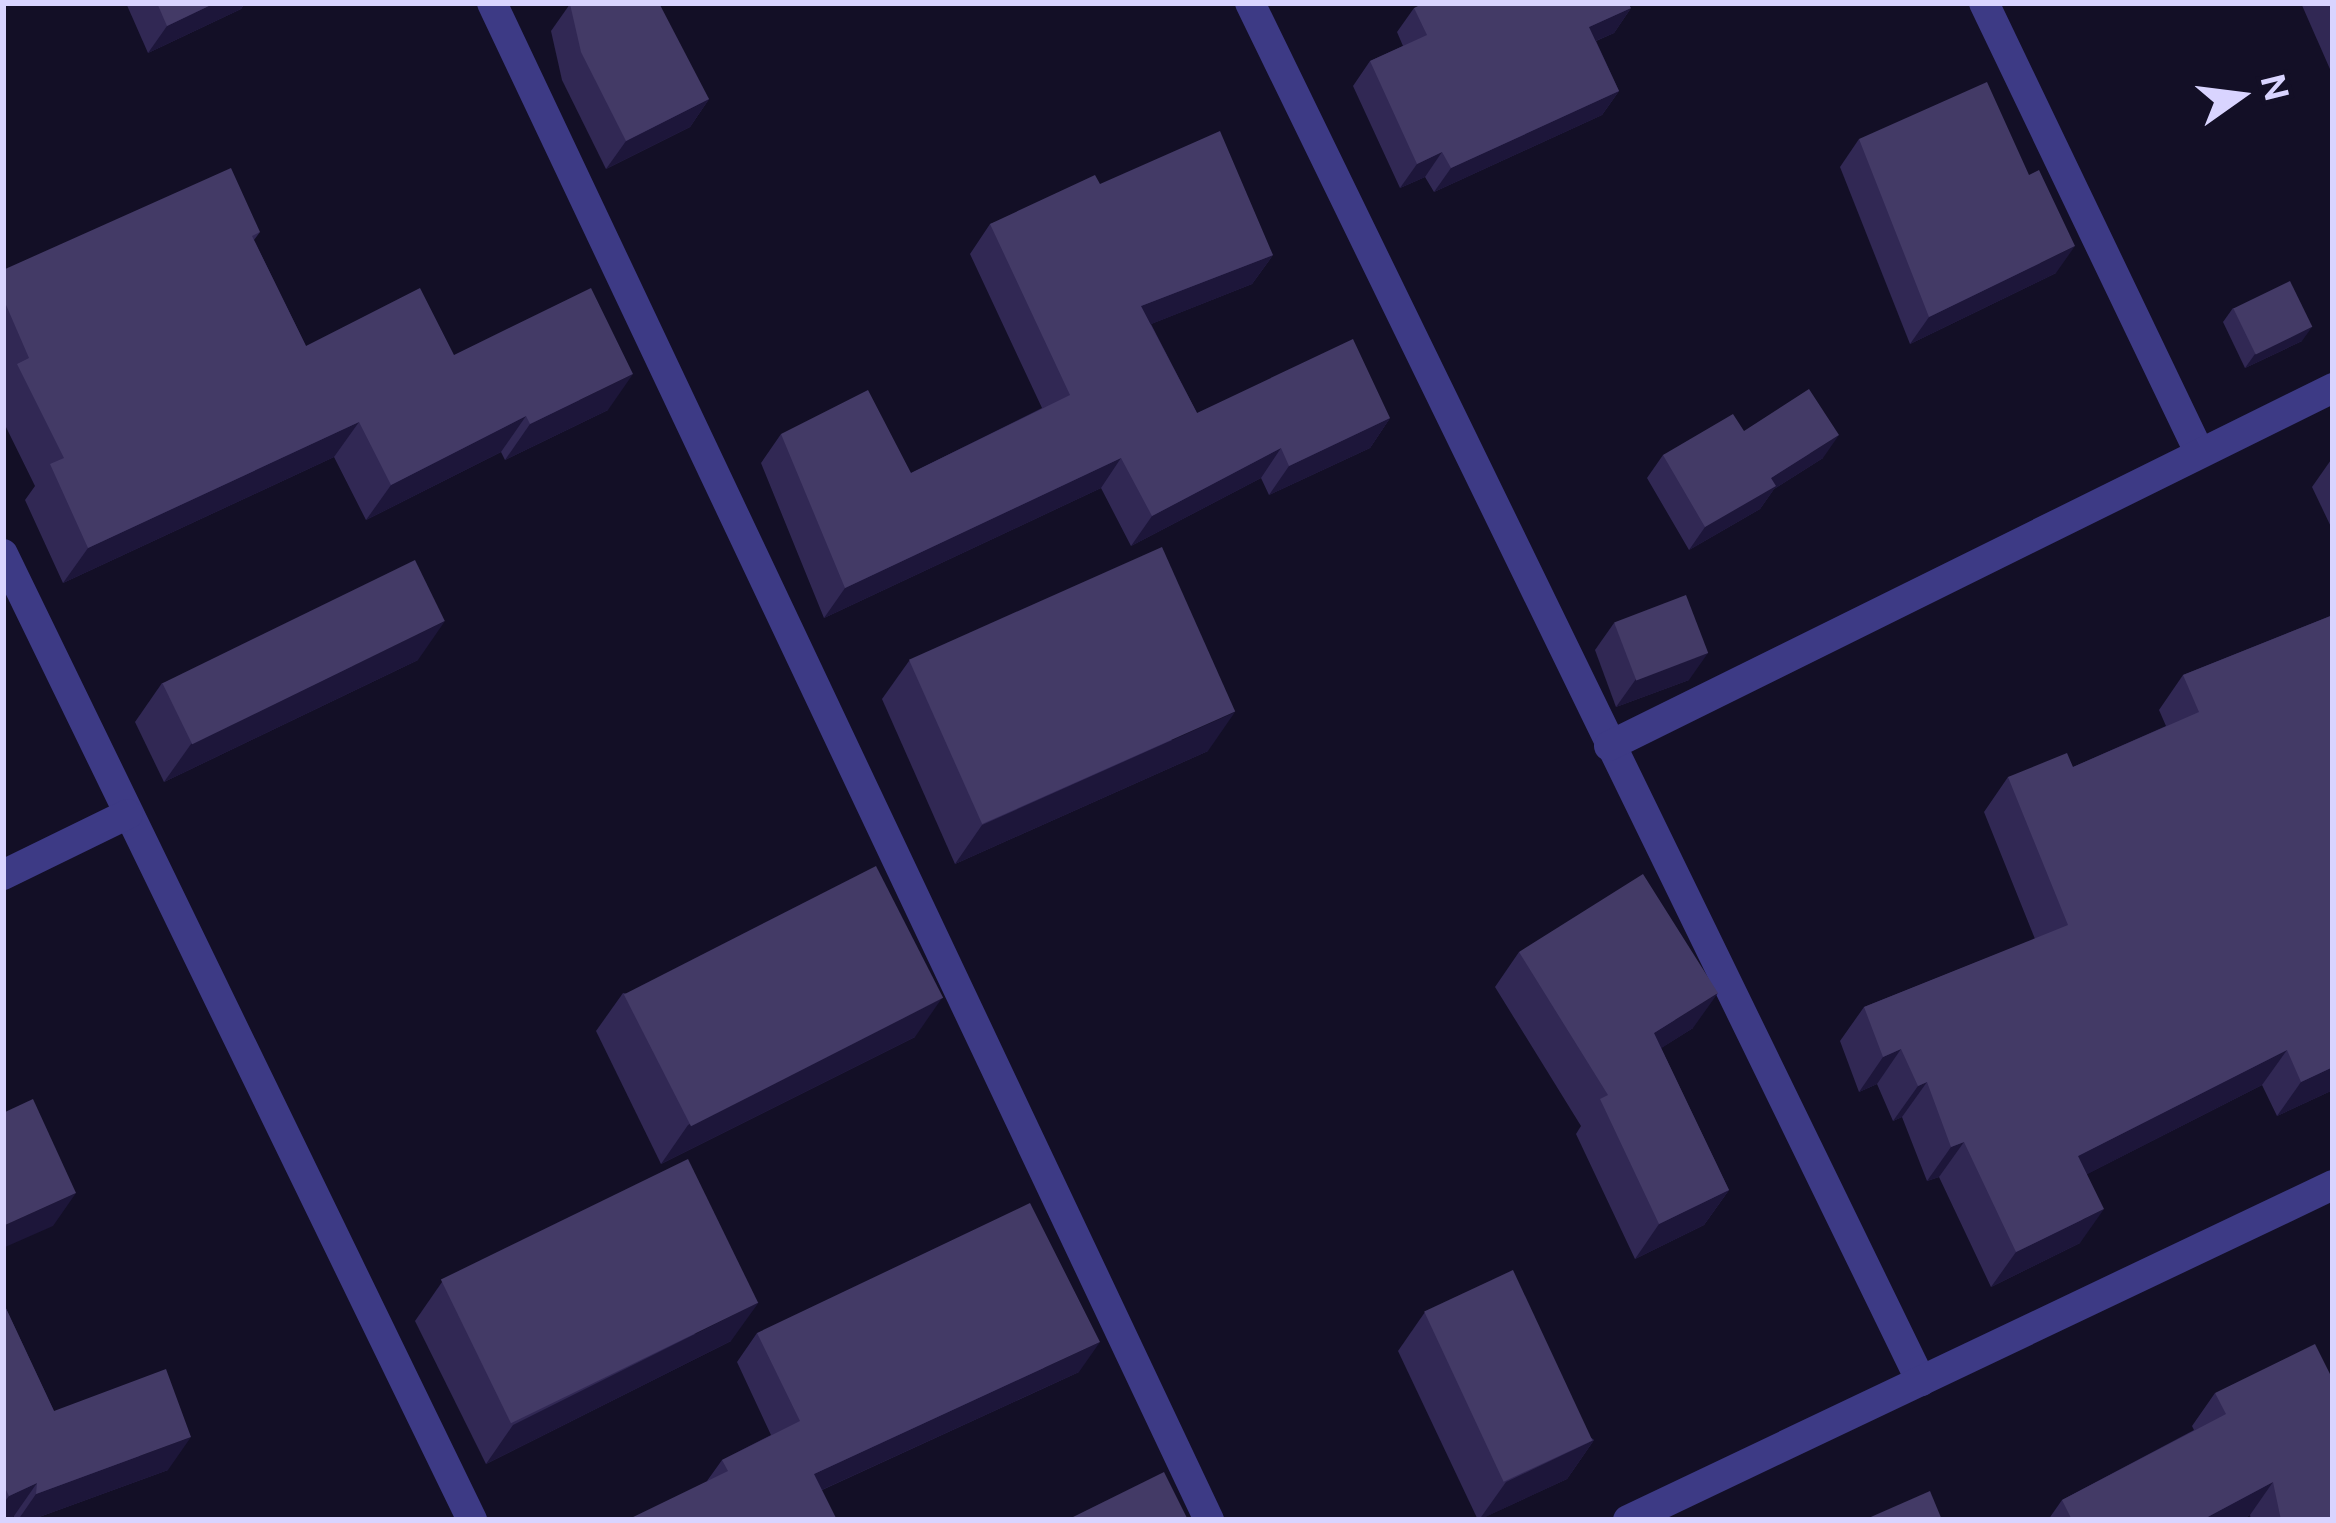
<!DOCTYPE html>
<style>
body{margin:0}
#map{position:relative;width:2336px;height:1523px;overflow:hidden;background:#130f26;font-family:"Public Sans",sans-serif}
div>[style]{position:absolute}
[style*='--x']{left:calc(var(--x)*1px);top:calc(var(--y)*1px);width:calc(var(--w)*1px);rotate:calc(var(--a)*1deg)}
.minor>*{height:30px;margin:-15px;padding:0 15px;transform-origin:15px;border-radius:15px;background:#3d3a85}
.wall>*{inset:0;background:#312854}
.shaded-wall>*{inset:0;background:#1d163a}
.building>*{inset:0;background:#433a66;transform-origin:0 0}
span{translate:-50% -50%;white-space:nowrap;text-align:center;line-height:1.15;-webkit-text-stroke:10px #130f26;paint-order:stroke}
.frame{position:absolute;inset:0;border:6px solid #d9d4ff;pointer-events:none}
.north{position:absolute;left:2180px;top:36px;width:120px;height:120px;-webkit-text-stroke:9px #130f26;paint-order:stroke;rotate:76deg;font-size:33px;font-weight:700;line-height:48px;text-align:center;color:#d9d4ff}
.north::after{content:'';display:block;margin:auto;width:42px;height:54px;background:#d9d4ff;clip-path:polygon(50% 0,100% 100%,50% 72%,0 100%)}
</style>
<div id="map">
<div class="minor">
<i style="--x:492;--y:3;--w:1678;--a:64.7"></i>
<i style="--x:1250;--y:3;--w:1533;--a:64.04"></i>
<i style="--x:1984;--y:3;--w:499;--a:64.4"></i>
<i style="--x:3;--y:554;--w:1074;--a:64.1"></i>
<i style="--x:1609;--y:746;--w:808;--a:-26.31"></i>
<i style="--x:3;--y:875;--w:139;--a:-26"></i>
<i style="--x:1628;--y:1520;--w:781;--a:-25.42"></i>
</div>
<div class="wall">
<i style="clip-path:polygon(126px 3px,245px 3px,241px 9px,148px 53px)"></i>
<i style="clip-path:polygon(2301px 3px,2333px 3px,2333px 76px)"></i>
<i style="clip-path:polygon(570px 4px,709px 99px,690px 127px,606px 169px,562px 80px,551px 31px)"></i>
<i style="clip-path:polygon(1414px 8px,1631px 8px,1614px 33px,1596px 41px,1619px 91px,1602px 115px,1434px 192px,1425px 177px,1400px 188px,1353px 86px,1370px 61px,1403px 46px,1397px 32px)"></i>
<i style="clip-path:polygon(1859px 139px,2056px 273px,1910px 344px,1840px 167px)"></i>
<i style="clip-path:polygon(1100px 184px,1273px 255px,1252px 284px,1151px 324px,1197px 413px,1390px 418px,1370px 448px,1269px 495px,1261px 478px,1131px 546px,1101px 488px,824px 618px,761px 463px,781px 434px,911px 473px,1042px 408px,970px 254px,990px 224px)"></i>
<i style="clip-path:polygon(260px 232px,254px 240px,306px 346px,454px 355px,608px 410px,505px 460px,501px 452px,366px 520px,334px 457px,63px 583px,25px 500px,35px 486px,3px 421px,3px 270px)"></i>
<i style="clip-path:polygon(2233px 308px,2302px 341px,2245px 368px,2223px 322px)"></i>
<i style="clip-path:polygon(1744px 431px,1823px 458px,1774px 489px,1760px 509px,1689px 550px,1647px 478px,1663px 455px)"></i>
<i style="clip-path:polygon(2333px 457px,2333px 531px,2312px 487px)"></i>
<i style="clip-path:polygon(2333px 615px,2333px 1090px,2277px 1116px,2262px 1085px,2087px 1174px,2080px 1243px,1991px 1287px,1939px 1177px,1927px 1181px,1902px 1117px,1893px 1121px,1877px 1084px,1859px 1092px,1840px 1041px,1864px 1007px,2035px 939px,1984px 812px,2008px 777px,2073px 767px,2166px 726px,2159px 710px,2183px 675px)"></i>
<i style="clip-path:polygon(1614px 623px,1689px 680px,1616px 707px,1595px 650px)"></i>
<i style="clip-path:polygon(418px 660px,164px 782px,135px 722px,162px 683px)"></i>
<i style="clip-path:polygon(909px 661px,1208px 751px,955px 864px,882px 699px)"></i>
<i style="clip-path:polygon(1519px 952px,1693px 1028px,1661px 1048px,1729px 1190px,1704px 1225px,1635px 1259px,1576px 1134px,1581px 1126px,1495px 987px)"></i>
<i style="clip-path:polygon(623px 993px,915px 1037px,661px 1164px,596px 1031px)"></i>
<i style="clip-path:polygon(442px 1282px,731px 1341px,486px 1464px,415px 1321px)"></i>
<i style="clip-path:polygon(3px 1302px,54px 1411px,168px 1470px,31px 1520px,13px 1520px,14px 1516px,3px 1520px)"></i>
<i style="clip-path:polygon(1425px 1312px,1594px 1440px,1567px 1479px,1478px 1520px,1398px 1351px)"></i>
<i style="clip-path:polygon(757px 1333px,1079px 1372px,822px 1490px,707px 1481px,722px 1460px,771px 1435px,737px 1362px)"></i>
<i style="clip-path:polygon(2215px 1393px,2333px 1520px,2251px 1520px,2250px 1515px,2241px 1520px,2048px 1520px,2062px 1500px,2194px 1430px,2192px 1426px)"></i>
</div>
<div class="shaded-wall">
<i style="clip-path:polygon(215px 3px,245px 3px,241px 9px,148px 53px,167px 26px)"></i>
<i style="clip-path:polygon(1631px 8px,1614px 33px,1572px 51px,1589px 27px)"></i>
<i style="clip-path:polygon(1619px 91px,1602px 115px,1434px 192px,1451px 168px)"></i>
<i style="clip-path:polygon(709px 99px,690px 127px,606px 169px,626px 141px)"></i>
<i style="clip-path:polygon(1442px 152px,1425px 177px,1400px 188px,1417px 164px)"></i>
<i style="clip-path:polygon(2075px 246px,2056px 273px,1910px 344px,1929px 317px)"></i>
<i style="clip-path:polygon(1273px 255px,1252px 284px,1121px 336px,1141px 306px)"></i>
<i style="clip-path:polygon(2312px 327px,2302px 341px,2245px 368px,2255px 354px)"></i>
<i style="clip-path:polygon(633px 374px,608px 410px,505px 460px,530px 424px)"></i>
<i style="clip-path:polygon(526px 416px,501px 452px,366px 520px,391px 485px)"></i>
<i style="clip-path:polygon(1390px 418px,1370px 448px,1269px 495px,1289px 466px)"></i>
<i style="clip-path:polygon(359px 422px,334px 457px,63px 583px,88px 548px)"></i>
<i style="clip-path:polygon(1839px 435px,1823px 458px,1774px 489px,1760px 509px,1689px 550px,1705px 527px,1771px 478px)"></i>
<i style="clip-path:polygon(1281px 448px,1261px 478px,1131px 546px,1152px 516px)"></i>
<i style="clip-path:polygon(1121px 458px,1101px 488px,824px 618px,845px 588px)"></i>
<i style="clip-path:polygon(445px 621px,418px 660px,164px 782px,191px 744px)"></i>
<i style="clip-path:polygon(1708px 653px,1689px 680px,1616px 707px,1636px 679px)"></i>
<i style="clip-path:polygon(1235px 712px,1208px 751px,955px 864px,982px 825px)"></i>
<i style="clip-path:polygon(1718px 993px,1693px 1028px,1630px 1068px,1654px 1033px)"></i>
<i style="clip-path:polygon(942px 998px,915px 1037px,661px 1164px,688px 1125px)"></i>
<i style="clip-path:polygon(1901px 1049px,1877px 1084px,1859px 1092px,1883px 1057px)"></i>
<i style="clip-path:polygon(2287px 1050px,2262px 1085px,2054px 1191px,2078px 1156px)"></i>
<i style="clip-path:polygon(2333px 1067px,2333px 1090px,2277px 1116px,2301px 1082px)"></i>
<i style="clip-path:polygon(1927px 1082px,1902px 1117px,1893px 1121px,1918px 1086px)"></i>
<i style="clip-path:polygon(1964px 1142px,1939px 1177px,1927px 1181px,1951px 1147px)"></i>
<i style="clip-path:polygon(1729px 1190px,1704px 1225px,1635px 1259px,1659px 1224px)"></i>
<i style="clip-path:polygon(76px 1193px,53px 1226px,3px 1248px,3px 1226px)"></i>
<i style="clip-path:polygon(2104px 1209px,2080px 1243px,1991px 1287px,2016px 1252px)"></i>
<i style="clip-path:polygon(759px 1302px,731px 1341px,486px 1464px,513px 1425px)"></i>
<i style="clip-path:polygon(1100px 1342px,1079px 1372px,793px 1503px,814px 1474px)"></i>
<i style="clip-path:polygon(191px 1437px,168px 1470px,31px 1520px,18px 1520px,36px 1494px)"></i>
<i style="clip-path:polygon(1594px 1440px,1567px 1479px,1479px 1520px,1506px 1482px)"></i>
<i style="clip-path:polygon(2273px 1482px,2250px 1515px,2241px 1520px,2202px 1520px)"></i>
<i style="clip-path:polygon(37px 1483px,14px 1516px,3px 1520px,3px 1504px,9px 1496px)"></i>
</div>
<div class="building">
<i style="clip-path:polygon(157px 3px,215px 3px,167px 26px)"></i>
<i style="clip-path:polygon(573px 3px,659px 3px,709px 99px,626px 141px,581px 52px,570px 4px)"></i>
<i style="clip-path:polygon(1424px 3px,1628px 3px,1631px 8px,1589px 27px,1619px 91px,1451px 168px,1442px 152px,1417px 164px,1370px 61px,1427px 35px,1414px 8px)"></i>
<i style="clip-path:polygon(1987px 82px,2029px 175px,2039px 170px,2075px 246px,1929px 317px,1859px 139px)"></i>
<i style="clip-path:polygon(1220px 131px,1273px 255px,1141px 306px,1197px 413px,1353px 339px,1390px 418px,1289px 466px,1281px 448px,1152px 516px,1121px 458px,845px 588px,781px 434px,868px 390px,911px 473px,1070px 395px,990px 224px,1095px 175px,1100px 184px)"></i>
<i style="clip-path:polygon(231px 168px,260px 232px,252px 236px,306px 346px,420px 288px,454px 355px,591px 288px,633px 374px,530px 424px,526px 416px,391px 485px,359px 422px,88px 548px,50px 464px,64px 458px,17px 364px,29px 358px,3px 298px,3px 270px)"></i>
<i style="left:2290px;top:281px;width:51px;height:63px;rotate:64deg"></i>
<i style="clip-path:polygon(1809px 389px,1839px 435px,1771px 478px,1776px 486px,1705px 527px,1663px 455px,1733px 414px,1744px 431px)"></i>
<i style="left:1162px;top:547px;width:180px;height:277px;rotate:66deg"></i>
<i style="left:415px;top:560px;width:68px;height:281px;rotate:64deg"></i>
<i style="left:1686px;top:595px;width:62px;height:77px;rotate:69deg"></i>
<i style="clip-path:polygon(2333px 615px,2333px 1067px,2301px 1082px,2287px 1050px,2078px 1156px,2104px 1209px,2016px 1252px,1964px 1142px,1951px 1147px,1927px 1082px,1918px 1086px,1901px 1049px,1883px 1057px,1864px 1007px,2068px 925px,2008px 777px,2067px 753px,2073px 767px,2199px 712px,2183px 675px)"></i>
<i style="left:876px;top:866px;width:148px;height:283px;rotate:63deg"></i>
<i style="clip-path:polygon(1643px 874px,1718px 993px,1654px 1033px,1729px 1190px,1659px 1224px,1600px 1099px,1608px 1095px,1519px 952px)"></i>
<i style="clip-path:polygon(33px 1099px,76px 1193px,3px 1226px,3px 1113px)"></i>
<i style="left:688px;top:1159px;width:160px;height:275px;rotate:64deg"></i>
<i style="clip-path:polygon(1030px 1203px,1100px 1342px,814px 1474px,837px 1520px,627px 1520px,728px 1471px,722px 1460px,800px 1421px,757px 1333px)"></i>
<i style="left:1513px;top:1270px;width:188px;height:98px;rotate:65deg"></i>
<i style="clip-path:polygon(3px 1302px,54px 1411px,166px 1369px,191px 1437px,36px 1494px,37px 1483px,9px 1496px,3px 1484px)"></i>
<i style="clip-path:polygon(2315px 1344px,2333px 1380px,2333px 1520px,2281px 1520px,2273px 1482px,2202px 1520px,2072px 1520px,2062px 1500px,2226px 1414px,2215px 1393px)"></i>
<i style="clip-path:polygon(1164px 1472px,1188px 1520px,1067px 1520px)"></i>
<i style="clip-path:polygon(1930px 1491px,1942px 1520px,1864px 1520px)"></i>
</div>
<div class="frame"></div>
<div class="north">N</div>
</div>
